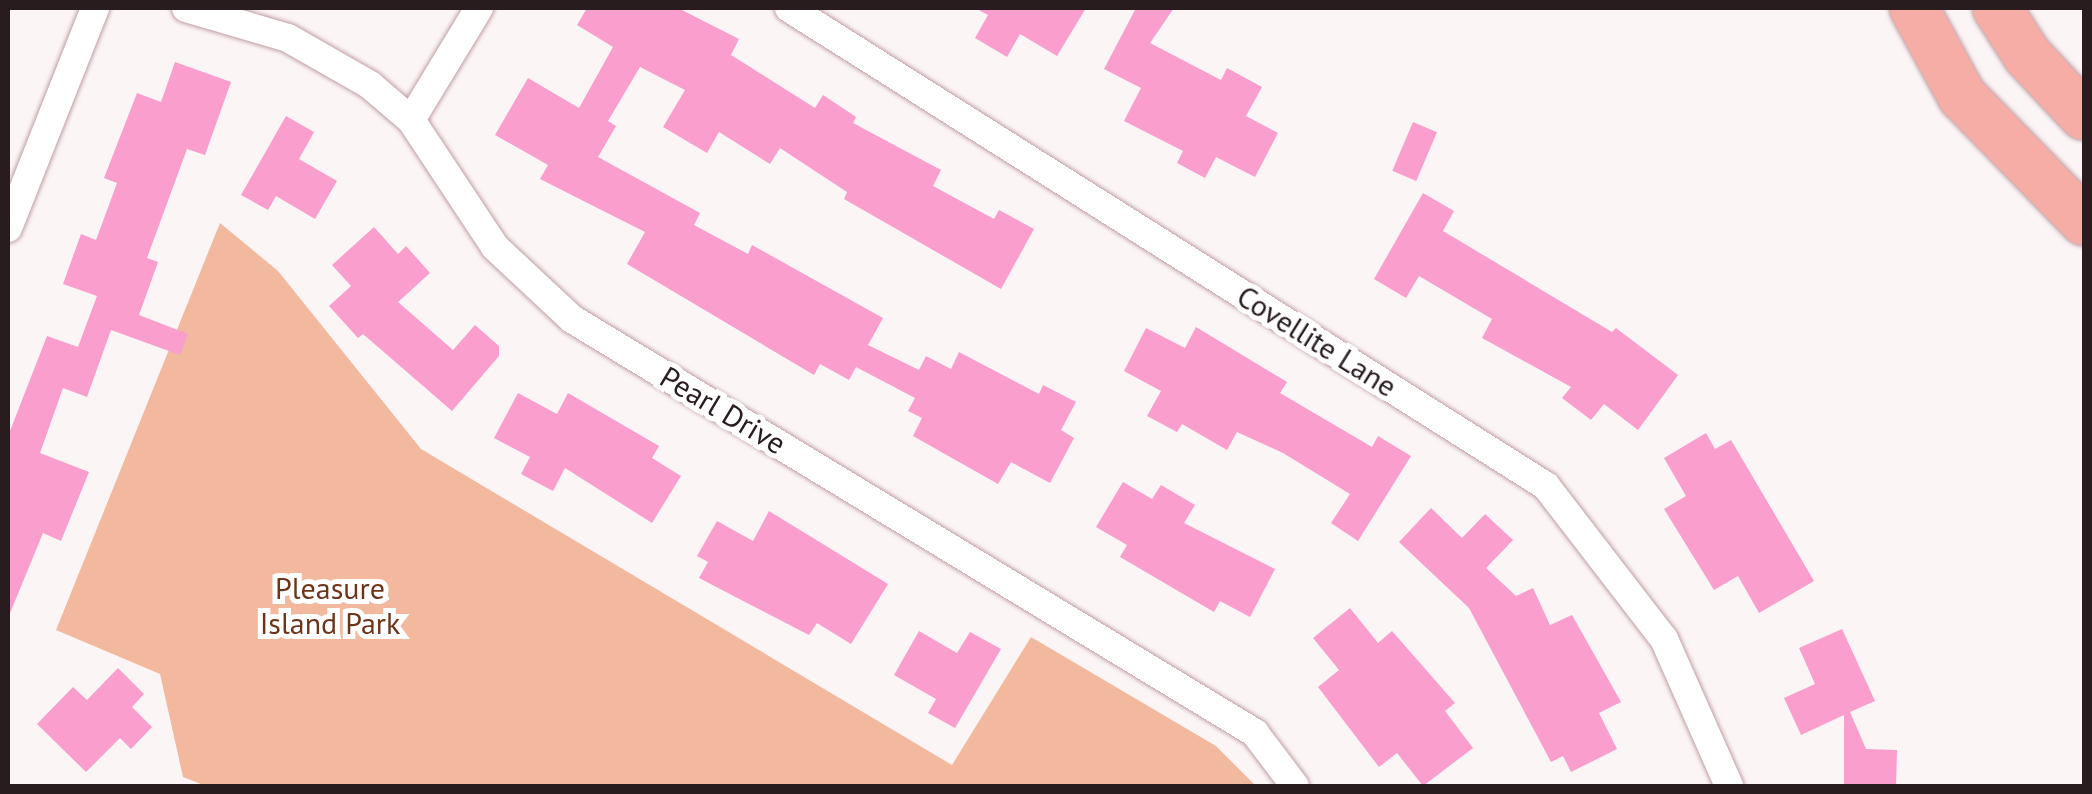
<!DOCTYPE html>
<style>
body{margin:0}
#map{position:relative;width:2092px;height:794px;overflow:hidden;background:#fcf5f6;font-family:"PT Sans",sans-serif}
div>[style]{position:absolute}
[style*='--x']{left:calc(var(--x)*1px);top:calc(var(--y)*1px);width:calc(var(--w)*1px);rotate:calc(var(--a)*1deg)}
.green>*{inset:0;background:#f3b99f}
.building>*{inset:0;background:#f99ecd;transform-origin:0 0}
.roads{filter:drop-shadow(0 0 2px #bf9ea3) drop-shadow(0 0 2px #bf9ea3)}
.street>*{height:28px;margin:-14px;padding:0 14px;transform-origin:14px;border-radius:14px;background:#fff}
.highway>*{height:48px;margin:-24px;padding:0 24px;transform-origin:24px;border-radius:24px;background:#f6ada5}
span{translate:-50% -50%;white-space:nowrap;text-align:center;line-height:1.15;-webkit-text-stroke:10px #fff;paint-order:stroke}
.street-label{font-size:30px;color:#281c1e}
.park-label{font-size:30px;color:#6e3419}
.frame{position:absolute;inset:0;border:10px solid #281c1e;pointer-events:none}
</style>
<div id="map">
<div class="green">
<i style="clip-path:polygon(220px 223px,278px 271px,421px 449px,952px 765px,1031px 637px,1216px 746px,1256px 786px,206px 786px,183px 777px,160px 674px,56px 630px)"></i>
</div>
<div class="building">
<i style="clip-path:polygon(587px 8px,678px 8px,739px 39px,731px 55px,815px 108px,823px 95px,856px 117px,853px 123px,941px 170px,933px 186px,994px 219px,999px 210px,1034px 229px,1001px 289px,844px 199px,847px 192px,780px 148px,770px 164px,719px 132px,707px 153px,663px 127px,685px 90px,640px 67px,608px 121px,616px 126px,598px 157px,700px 213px,694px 225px,748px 254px,752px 245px,883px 318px,868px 345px,919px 370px,926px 356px,951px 369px,959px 352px,1039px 394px,1043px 385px,1076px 402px,1061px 430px,1074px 438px,1050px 483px,1011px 462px,998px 484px,913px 436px,922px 418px,908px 411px,915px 398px,856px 367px,849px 380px,820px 364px,814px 375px,627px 264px,645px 232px,540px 179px,548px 165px,495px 135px,528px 78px,579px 108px,613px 47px,577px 25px)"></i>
<i style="clip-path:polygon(975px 8px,1086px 8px,1057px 56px,1020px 34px,1007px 57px,975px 38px,988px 15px)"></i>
<i style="clip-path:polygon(1136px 8px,1174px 8px,1150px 43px,1221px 80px,1227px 68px,1262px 87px,1246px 116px,1278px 133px,1255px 177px,1216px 157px,1205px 178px,1177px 163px,1183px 151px,1124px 121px,1141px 88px,1104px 69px)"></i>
<i style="clip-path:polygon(175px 62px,231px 82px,205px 155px,187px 149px,147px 258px,158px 262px,139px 315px,188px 334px,180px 355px,111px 330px,87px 397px,63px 388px,40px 453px,89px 472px,61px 541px,43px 533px,8px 618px,8px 436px,47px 336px,78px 347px,97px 296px,63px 284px,81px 234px,96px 240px,117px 183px,104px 178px,137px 93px,161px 102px)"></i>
<i style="clip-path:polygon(286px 116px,314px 132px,299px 159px,337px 181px,315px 219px,276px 196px,268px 210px,241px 195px)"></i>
<i style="left:1413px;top:122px;width:26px;height:53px;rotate:23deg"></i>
<i style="clip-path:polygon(1423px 193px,1454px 211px,1443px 231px,1612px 332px,1616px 328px,1678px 375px,1638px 430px,1604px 404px,1591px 420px,1562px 398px,1571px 387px,1482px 338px,1492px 319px,1419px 276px,1406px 298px,1374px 279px)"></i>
<i style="clip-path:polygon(374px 227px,398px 254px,406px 246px,430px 273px,398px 302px,453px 350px,475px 325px,499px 346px,499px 356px,452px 411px,363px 334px,358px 338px,329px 306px,351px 286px,332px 265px)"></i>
<i style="clip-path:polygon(1196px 327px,1287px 382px,1280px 393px,1372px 447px,1378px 436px,1411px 456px,1358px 541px,1331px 523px,1350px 494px,1283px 453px,1237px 432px,1227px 450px,1182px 424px,1177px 432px,1147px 416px,1161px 391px,1124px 371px,1146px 328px,1185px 348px)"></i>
<i style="clip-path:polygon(518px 393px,557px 414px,568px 393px,659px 446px,652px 458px,681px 476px,652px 523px,565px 468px,553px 491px,521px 474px,530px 457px,494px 438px)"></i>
<i style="clip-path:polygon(1706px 433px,1715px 449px,1731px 440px,1814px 581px,1759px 613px,1738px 576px,1714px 590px,1664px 509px,1686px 496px,1664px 458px)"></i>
<i style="clip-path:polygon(1123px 482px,1152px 499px,1161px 485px,1195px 505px,1184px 523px,1275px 569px,1250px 617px,1220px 601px,1214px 612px,1120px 557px,1127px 545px,1096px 527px)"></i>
<i style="clip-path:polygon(1431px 508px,1462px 538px,1485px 514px,1513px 540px,1486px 568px,1516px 596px,1533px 588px,1550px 625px,1572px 615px,1621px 702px,1599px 713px,1617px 749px,1571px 772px,1563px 756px,1551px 762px,1469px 608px,1399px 542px)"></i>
<i style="clip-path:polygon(769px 511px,888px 584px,851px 644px,817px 623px,809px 635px,699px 578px,708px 562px,697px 556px,717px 521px,753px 541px)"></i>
<i style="clip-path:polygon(1350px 608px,1378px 643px,1392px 631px,1455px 703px,1445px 711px,1473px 748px,1423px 786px,1397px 753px,1379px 767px,1318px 687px,1339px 670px,1313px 638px)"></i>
<i style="clip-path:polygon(1842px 629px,1875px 701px,1850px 712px,1866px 749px,1897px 750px,1896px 786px,1844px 786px,1844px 715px,1801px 735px,1784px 698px,1815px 684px,1799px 648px)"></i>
<i style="clip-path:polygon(919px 631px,957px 653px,970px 632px,1001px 649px,955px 728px,928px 713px,936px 699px,894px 675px)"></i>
<i style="clip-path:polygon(118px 668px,144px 694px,132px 707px,152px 727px,131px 749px,120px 738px,86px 772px,37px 724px,73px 687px,87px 700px)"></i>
</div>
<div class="roads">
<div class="street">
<i style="--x:186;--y:8;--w:106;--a:16.4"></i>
<i style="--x:288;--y:38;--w:95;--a:29.8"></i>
<i style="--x:370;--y:85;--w:54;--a:40.5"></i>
<i style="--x:411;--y:120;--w:152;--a:56.5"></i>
<i style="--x:495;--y:247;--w:105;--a:43.1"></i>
<i style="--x:572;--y:319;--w:799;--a:31.22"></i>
<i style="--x:1255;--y:733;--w:66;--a:53"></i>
<i style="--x:789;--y:8;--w:895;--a:32.27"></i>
<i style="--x:1546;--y:486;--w:193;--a:52.4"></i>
<i style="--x:1664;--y:639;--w:161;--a:66.1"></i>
<i style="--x:411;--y:120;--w:131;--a:-58.7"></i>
<i style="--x:8;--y:228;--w:237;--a:-68.4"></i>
</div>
<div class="highway">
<i style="--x:1914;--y:8;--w:100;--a:61.4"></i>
<i style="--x:1962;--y:96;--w:175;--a:45.7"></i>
<i style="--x:1997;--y:8;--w:56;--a:57.4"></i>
<i style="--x:2027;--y:55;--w:83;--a:46.9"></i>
</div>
</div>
<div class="street-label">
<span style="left:1317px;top:341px;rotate:32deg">Covellite Lane</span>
<span style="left:723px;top:410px;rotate:31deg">Pearl Drive</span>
</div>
<div class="park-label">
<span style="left:330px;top:605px">Pleasure<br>Island Park</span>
</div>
<div class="frame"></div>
</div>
